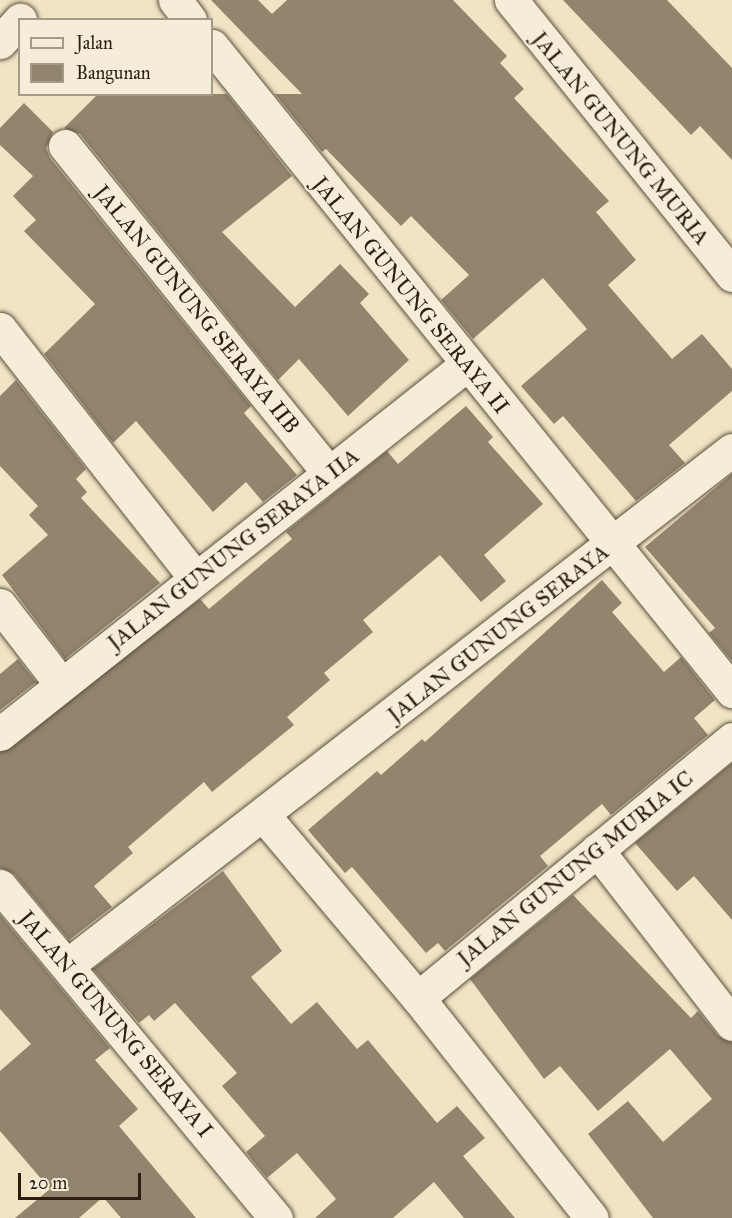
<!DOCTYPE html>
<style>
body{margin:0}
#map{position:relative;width:732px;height:1218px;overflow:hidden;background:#f1e4c5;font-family:"IM FELL Great Primer",serif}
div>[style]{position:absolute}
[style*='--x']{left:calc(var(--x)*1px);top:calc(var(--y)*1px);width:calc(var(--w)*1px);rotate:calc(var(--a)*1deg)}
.building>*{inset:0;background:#92856e}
.roads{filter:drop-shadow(0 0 2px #5c503d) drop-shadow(0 0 2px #5c503d)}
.minor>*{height:33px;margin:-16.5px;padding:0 16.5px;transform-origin:16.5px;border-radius:16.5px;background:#f6edd9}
span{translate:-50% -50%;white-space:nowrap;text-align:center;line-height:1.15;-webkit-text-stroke:4.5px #f6edd9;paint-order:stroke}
.street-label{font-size:22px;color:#2b1e10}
.legend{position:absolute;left:18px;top:18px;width:195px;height:78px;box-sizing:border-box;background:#f6edd9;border:2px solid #a59a89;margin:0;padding:8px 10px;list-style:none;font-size:18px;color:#2b1e10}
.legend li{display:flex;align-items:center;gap:12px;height:30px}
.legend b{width:30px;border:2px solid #a59a89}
.scale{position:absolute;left:18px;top:1173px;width:123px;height:27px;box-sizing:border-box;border:3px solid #2b1e10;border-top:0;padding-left:8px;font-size:18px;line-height:21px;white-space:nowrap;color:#2b1e10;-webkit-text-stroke:4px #f6edd9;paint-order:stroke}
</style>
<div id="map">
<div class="building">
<i style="clip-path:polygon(211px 0,258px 0,272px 14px,287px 0,453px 0,507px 56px,500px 63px,524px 89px,514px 98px,609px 201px,596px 212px,636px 260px,608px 285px,672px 359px,702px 334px,732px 369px,732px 391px,669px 445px,685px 463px,636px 501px,563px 416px,554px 424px,521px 386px,587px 329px,543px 278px,473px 339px,441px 300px,469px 275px,411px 216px,401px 226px,326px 149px,322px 152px,275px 94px,302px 94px)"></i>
<i style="clip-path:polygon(563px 0,667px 0,732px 68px,732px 160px,700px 126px,691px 135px)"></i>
<i style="clip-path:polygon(98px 94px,227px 94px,292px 176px,222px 232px,295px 307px,340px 264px,369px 294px,360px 303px,409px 360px,348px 416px,299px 359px,278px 380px,80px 134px,64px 128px)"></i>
<i style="clip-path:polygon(24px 103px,53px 132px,46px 148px,50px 158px,251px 406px,244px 413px,297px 475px,263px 502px,246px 482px,213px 512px,136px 421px,113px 443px,44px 354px,95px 304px,24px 231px,36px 220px,13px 196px,33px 176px,0 145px,0 128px)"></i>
<i style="clip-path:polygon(16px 380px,86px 469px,76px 479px,87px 492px,81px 498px,160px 583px,65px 659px,2px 575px,48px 535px,29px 515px,38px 506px,0 466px,0 396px)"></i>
<i style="clip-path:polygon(466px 406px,493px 437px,488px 442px,543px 504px,484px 555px,506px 581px,481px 602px,440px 555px,363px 620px,373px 632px,324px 673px,330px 680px,287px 717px,294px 725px,212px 792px,204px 782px,128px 847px,133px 853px,94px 886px,112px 907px,69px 940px,14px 874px,0 868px,0 752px,200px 599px,209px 609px,292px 539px,286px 532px,387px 451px,398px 464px)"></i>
<i style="clip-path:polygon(732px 474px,732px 661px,709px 633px,715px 628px,645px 547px)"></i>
<i style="clip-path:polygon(602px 580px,622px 603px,612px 612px,664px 672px,681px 657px,715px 700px,694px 718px,708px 735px,611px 815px,602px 804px,540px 856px,548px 866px,445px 951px,438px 943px,426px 953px,352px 867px,345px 873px,308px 830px,377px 771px,381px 775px,422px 739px,425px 742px)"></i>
<i style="clip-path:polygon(18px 659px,36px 682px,0 710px,0 674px)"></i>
<i style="clip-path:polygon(732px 763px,732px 920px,694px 876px,677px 891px,635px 843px)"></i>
<i style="clip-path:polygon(223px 871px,282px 951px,251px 977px,291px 1024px,317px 1002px,357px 1049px,368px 1040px,437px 1123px,457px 1106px,485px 1138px,463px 1156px,515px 1218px,464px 1218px,434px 1182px,393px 1218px,315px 1218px,336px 1199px,297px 1153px,267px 1178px,246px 1152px,265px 1136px,222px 1086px,237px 1073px,175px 1003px,154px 1021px,149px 1015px,139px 1023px,93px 969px)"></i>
<i style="clip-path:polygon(573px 895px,691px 1018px,698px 1011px,718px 1036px,732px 1042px,732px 1218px,653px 1218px,588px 1134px,628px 1101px,663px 1142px,712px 1099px,670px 1049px,598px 1111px,560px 1066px,544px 1079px,470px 979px)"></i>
<i style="clip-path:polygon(0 915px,110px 1048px,95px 1060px,138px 1109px,119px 1126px,196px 1218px,121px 1218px,103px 1197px,79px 1218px,15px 1218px,50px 1189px,0 1131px,0 1071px,31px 1044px,0 1009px)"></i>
</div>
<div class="roads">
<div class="minor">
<i style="--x:175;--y:0;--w:25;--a:53"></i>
<i style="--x:511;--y:0;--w:353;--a:51.2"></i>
<i style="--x:0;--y:42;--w:30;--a:-48"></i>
<i style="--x:212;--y:46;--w:829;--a:51.12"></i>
<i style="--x:65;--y:146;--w:420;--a:51.1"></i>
<i style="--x:0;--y:329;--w:316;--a:51.9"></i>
<i style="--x:0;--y:605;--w:100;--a:52.3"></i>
<i style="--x:0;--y:734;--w:594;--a:-38.37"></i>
<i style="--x:264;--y:816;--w:238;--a:49.8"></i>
<i style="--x:418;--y:998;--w:280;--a:51.7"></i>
<i style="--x:597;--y:850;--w:220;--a:52.2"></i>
<i style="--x:0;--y:886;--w:432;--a:50.3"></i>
<i style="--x:69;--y:964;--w:839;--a:-37.79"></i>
<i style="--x:418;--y:998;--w:407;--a:-39.5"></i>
</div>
</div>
<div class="street-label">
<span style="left:621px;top:138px;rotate:51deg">JALAN GUNUNG MURIA</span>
<span style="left:411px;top:295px;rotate:51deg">JALAN GUNUNG SERAYA II</span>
<span style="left:197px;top:309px;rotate:51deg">JALAN GUNUNG SERAYA IIB</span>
<span style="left:233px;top:549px;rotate:-38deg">JALAN GUNUNG SERAYA IIA</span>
<span style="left:498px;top:633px;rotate:-38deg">JALAN GUNUNG SERAYA</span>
<span style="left:575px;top:868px;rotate:-39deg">JALAN GUNUNG MURIA IC</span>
<span style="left:116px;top:1024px;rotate:50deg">JALAN GUNUNG SERAYA I</span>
</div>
<ul class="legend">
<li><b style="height:8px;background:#f6edd9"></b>Jalan</li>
<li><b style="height:16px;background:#92856e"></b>Bangunan</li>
</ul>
<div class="scale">20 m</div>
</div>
